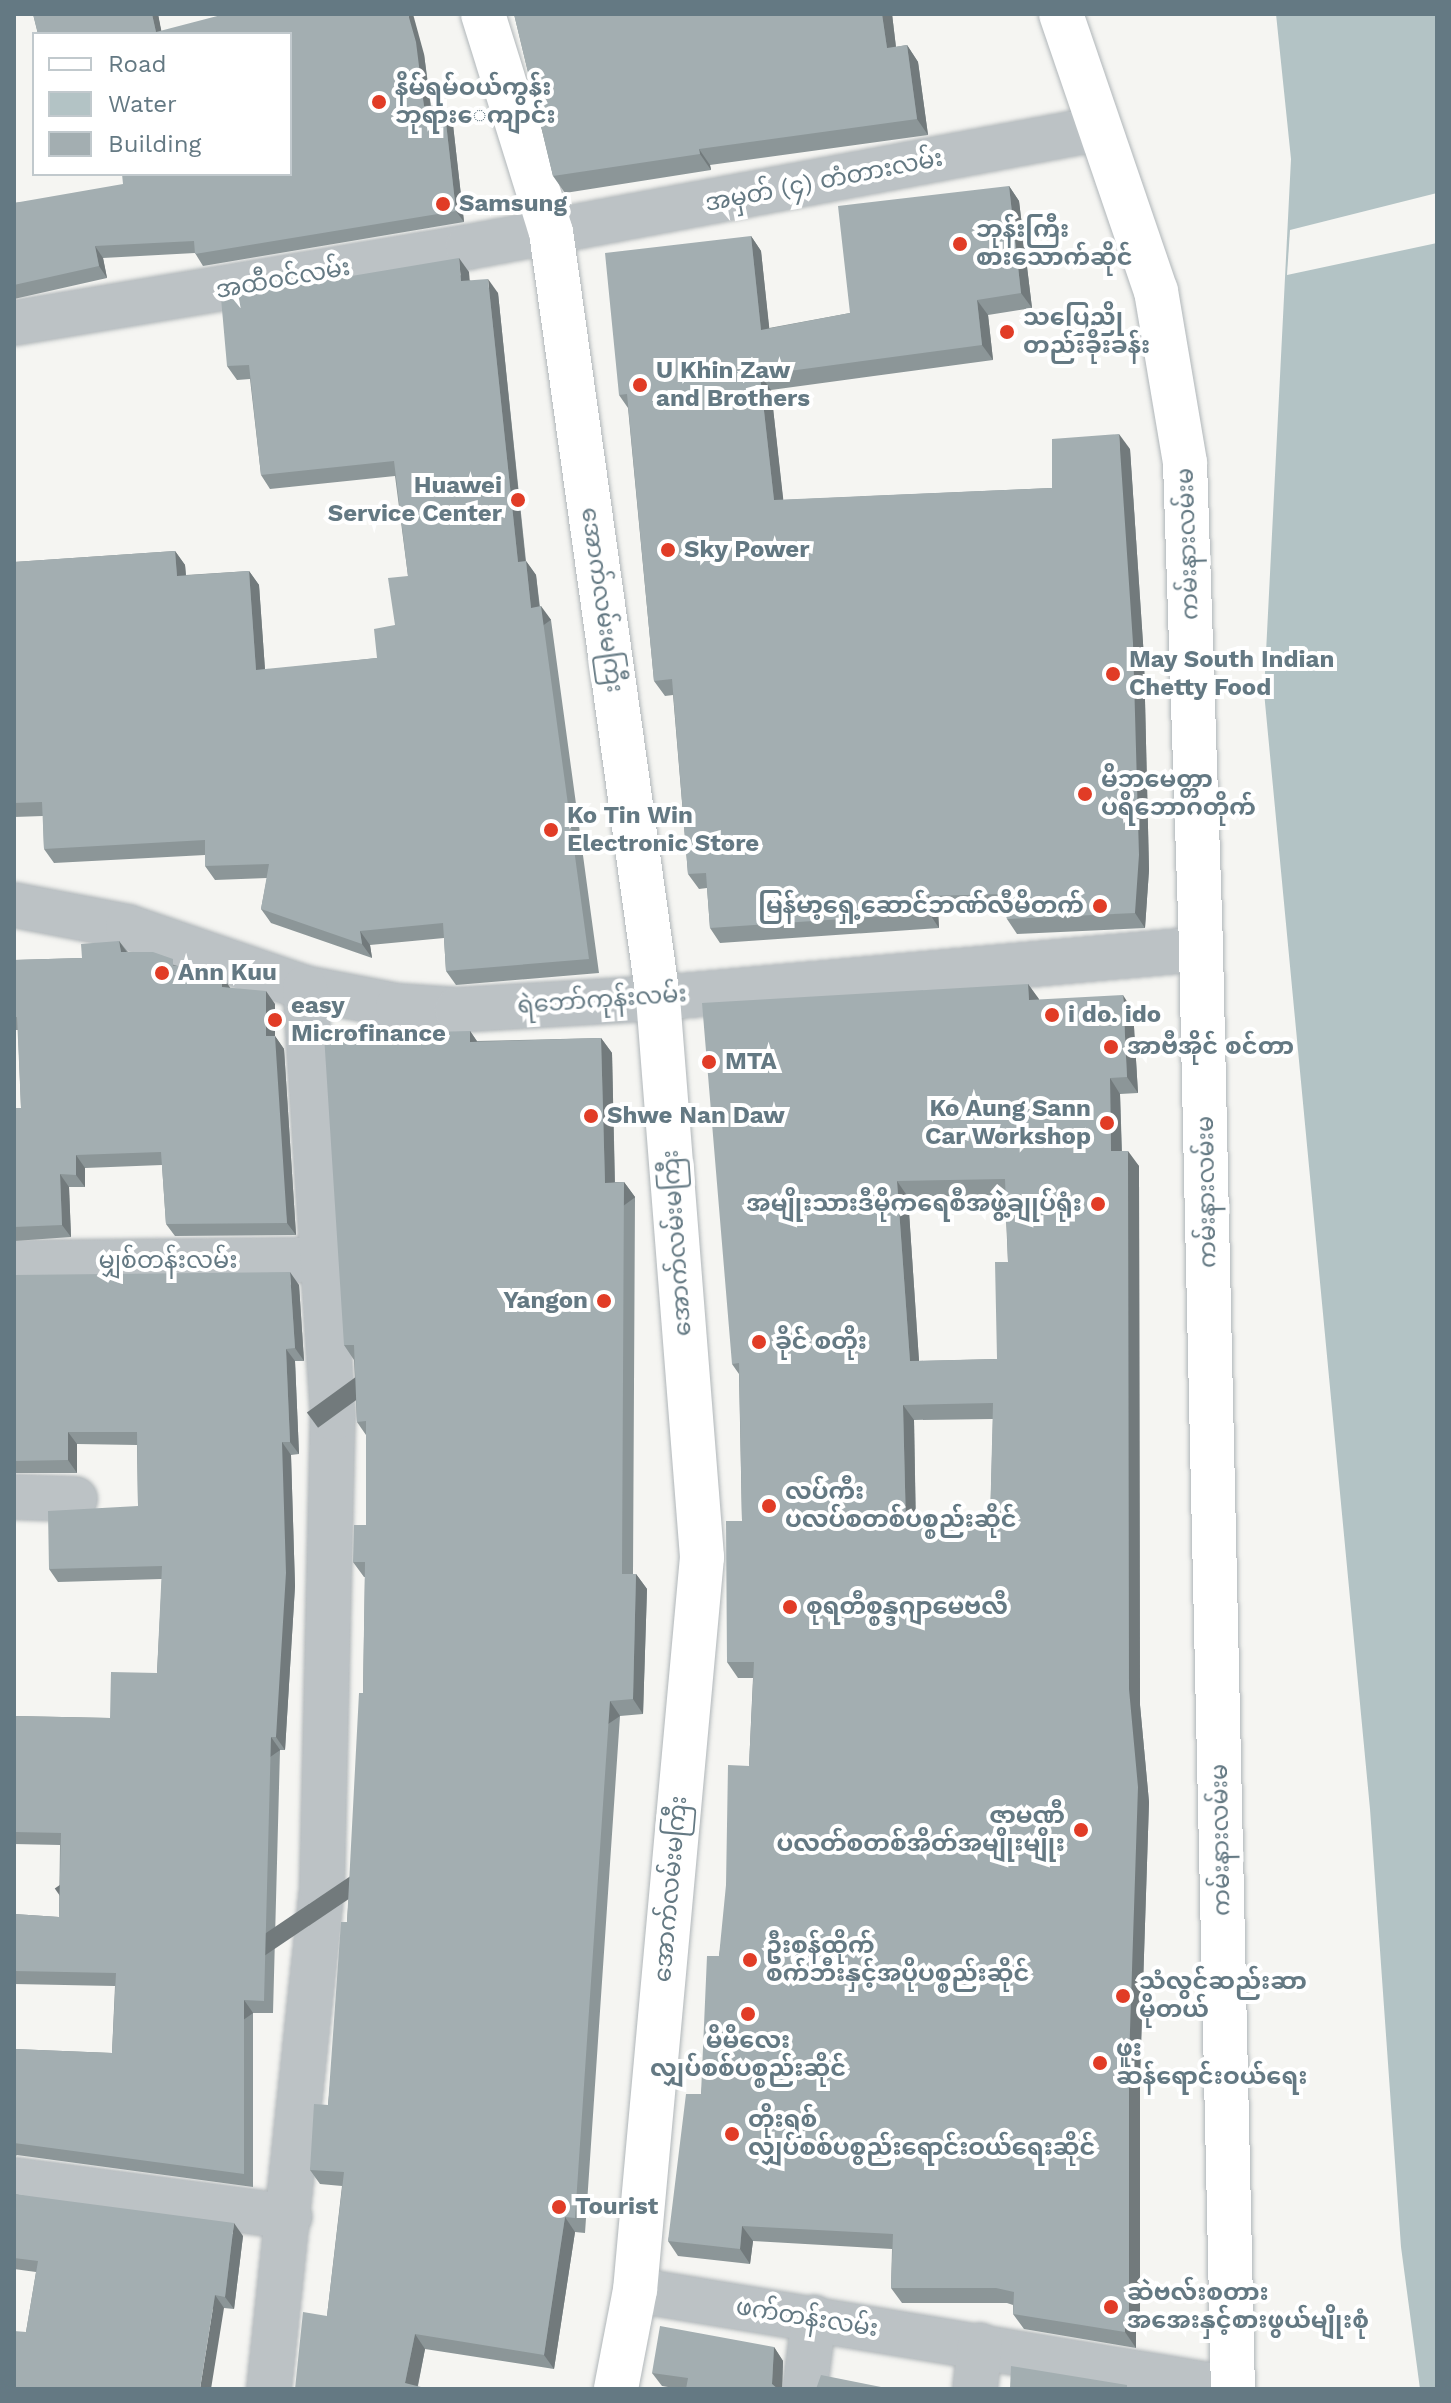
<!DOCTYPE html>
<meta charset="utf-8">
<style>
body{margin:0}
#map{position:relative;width:1451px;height:2403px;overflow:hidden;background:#f5f5f2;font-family:"Work Sans","Noto Sans Myanmar",sans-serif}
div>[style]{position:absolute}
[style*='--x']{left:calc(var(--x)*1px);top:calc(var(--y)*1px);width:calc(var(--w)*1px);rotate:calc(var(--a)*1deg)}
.water>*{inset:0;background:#b3c3c5}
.pier>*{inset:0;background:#f5f5f2}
.roads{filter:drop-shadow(0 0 2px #b0b6b9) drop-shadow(0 0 2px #b0b6b9)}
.minor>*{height:44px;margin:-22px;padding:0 22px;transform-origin:22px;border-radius:22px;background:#bcc2c5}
.major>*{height:44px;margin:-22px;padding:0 22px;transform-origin:22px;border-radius:22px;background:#fff}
.wall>*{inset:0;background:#8c9698}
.shaded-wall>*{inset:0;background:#727a7c;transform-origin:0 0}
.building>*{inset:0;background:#a3aeb1}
.dots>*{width:22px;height:22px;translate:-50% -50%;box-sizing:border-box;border:4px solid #fff;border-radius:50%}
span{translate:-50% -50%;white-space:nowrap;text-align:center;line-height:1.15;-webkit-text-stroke:8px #fff;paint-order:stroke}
.poi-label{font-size:24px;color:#647983;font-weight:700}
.left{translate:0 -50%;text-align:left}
.right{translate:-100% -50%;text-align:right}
.street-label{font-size:24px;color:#647983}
.frame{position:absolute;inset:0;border:16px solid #647983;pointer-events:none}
.legend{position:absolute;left:32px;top:32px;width:260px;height:144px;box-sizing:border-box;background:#fff;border:2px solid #c1c9cd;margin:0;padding:10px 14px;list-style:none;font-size:24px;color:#647983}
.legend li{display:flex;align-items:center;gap:16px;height:40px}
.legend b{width:40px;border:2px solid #c1c9cd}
</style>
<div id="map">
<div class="water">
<i style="clip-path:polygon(1276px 14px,1437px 14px,1437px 2389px,1420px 2389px,1401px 2247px,1370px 1809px,1264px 692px,1291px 159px)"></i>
</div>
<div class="pier">
<i style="clip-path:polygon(1437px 193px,1437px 243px,1287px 275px,1290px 230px)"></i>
</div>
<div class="roads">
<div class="minor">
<i style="--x:14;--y:323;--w:460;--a:-9.5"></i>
<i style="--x:468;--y:247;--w:640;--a:-10.63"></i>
<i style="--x:14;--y:905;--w:116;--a:10.9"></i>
<i style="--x:128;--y:927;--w:187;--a:19"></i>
<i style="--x:305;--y:988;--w:95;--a:11"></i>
<i style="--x:398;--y:1006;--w:59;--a:3.9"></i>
<i style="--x:457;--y:1010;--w:201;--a:-3.4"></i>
<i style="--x:658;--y:998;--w:545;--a:-5.16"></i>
<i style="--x:14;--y:1263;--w:308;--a:-0.6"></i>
<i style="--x:14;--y:1497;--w:61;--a:1.9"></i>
<i style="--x:14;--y:2180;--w:278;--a:7.6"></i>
<i style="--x:635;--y:2290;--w:606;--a:9.4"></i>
<i style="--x:269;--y:2389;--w:505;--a:-83.97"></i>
<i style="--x:322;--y:1887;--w:469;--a:-88.7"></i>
<i style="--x:333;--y:1418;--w:431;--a:-93.7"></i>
<i style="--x:805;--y:2389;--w:72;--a:-82.8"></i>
<i style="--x:975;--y:2389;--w:44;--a:-83.5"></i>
</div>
<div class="major">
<i style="--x:483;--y:14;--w:228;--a:72.7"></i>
<i style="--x:551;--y:232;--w:773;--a:82.05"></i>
<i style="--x:658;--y:998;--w:561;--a:85.5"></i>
<i style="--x:702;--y:1557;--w:736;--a:95.22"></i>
<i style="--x:635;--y:2290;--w:101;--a:100.9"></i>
<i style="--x:1061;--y:14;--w:293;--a:71.1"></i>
<i style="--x:1156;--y:291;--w:174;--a:80.4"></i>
<i style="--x:1185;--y:463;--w:486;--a:88.1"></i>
<i style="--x:1201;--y:949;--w:1440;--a:88.73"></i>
</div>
</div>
<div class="wall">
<i style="clip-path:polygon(33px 14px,158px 14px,161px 31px,424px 54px,431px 106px,452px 116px,464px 222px,203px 266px,195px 253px,103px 258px,107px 278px,14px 299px,14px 203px,290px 174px,38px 34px)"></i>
<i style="clip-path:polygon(514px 14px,892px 14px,896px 47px,907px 45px,918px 62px,928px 135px,710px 165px,711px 170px,565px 193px,553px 176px)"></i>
<i style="clip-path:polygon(1009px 186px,1019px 201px,1032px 308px,988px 315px,993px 360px,771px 390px,783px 500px,1052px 488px,1130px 449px,1144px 658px,1149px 870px,1145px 928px,1017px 934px,1007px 919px,1005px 909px,938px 911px,939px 928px,720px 943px,710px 928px,707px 888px,699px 889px,688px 874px,673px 695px,665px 696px,654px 681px,628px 408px,619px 395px,751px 236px,761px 251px,769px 328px,850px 313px)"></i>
<i style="clip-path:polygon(469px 272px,469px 280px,498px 293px,526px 561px,536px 575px,540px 607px,551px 620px,599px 973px,456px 985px,446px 971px,444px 938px,370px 945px,372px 958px,271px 923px,261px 909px,267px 878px,215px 880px,205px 866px,205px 855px,54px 863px,44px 849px,43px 816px,14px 817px,14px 562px,175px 551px,185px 565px,186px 575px,249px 571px,259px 585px,265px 670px,377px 658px,395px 625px,408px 576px,395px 476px,270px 489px,261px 475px,250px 379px,237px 380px,227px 366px)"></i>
<i style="clip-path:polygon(119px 941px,128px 952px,178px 966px,222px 976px,230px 988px,275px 1004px,275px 1036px,284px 1049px,296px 1235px,175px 1236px,166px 1224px,162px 1165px,85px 1168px,85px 1187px,69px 1187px,71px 1237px,14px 1241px,14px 1108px,21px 1108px,18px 1030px,14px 1030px,14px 954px,14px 960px,82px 958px)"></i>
<i style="clip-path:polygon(evenodd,1028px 984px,1039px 1000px,1133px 1011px,1138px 1093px,1120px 1094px,1122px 1151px,1139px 1166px,1140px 1705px,1149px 1802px,1140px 2077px,1140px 2330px,1136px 2331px,1136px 2348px,1024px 2329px,1013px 2314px,1013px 2305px,1007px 2303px,902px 2303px,891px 2288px,892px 2249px,753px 2241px,750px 2264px,678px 2256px,668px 2241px,701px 2094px,719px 1956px,749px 1766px,753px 1678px,738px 1678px,727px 1662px,742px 1521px,739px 1374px,732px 1364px,1028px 984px,1005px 1195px,1008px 1262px,997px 1359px,919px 1361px,908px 1197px,1005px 1195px,1028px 984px,993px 1419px,990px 1524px,916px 1526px,914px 1420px,993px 1419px)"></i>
<i style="clip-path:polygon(470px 1031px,477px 1041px,601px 1038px,612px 1053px,615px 1182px,624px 1182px,635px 1197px,633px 1574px,636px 1574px,647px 1589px,643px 1714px,620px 1716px,585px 2233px,575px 2232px,554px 2369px,425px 2349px,418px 2386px,295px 2389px,327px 2316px,342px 2186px,320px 2184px,310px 2170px,328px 2105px,347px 1922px,363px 1693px,365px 1577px,364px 1577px,353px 1562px,366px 1525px,366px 1435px,357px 1422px,354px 1360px,344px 1345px)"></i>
<i style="clip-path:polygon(14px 1275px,299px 1285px,304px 1361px,295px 1361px,299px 1454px,291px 1455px,295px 1586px,285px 1750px,280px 1750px,273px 2013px,253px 2013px,253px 2187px,17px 2155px,14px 2157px,14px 2049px,112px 2053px,115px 1986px,14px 1984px,14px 1914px,59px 1917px,60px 1845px,14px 1844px,14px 1716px,110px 1718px,157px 1673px,162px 1579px,58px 1582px,49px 1569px,138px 1506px,137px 1445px,77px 1444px,77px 1473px,14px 1473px)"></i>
<i style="clip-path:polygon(14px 2194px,243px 2236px,234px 2309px,224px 2308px,26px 2332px,36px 2272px,14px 2269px)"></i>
<i style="clip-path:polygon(774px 2347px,783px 2361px,782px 2389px,680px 2389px,662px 2386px,652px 2373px)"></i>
</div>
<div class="shaded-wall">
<i style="clip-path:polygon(152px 14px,158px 14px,162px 34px,156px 32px)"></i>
<i style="clip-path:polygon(408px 14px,413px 14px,424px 54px,432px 118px,424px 106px)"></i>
<i style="clip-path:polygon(882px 14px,892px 14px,898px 65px,887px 48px)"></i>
<i style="clip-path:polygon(907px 45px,918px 62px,928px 135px,917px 119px)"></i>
<i style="clip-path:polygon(444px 105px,452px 116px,464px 222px,456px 211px)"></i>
<i style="clip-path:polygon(699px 149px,710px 165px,711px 170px,700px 154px)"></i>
<i style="clip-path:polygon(1009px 186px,1019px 201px,1032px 308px,1021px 293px)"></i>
<i style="clip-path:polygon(751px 236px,761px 251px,771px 344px,761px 330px)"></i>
<i style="clip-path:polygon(95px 246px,103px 258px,107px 278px,99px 266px)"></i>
<i style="clip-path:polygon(459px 258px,469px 272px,471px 295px,461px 281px)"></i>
<i style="clip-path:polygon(488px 279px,498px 293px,527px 576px,518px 562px)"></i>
<i style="clip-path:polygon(977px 300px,988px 315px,993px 360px,982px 345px)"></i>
<i style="clip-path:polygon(760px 375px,771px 390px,785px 515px,774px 500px)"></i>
<i style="clip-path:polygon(1119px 434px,1130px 449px,1144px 658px,1149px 870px,1145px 928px,1135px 913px)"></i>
<i style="clip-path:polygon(175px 551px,185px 565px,187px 590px,177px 576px)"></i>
<i style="clip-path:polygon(526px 561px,536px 575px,541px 622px,531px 608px)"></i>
<i style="clip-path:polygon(249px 571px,259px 585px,266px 684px,256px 670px)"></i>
<i style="left:541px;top:606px;width:17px;height:356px;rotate:54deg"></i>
<i style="clip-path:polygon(928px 896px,938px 911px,939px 928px,929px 913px)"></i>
<i style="clip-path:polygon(360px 931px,370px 945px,372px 958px,362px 944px)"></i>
<i style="clip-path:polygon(119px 941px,128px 954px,121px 952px)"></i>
<i style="clip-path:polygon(222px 976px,231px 989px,222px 987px)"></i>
<i style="clip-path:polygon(1028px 984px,1039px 999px,1040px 1016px,1029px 1000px)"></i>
<i style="clip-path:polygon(266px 991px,275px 1004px,275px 1036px,284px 1049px,296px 1235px,287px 1223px,266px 1036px)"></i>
<i style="clip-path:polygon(1123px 995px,1133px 1011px,1138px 1093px,1127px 1077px)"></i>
<i style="clip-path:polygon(470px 1031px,480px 1046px,470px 1042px)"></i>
<i style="clip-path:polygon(601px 1038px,612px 1053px,615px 1197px,605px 1183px)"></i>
<i style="clip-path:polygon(1110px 1078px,1120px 1094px,1122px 1166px,1111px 1151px)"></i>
<i style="clip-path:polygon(1128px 1151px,1139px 1166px,1140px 1705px,1149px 1802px,1140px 2077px,1140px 2330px,1129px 2315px)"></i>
<i style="clip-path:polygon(76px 1155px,85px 1168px,85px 1187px,76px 1175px)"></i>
<i style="clip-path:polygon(60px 1174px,69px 1187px,71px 1237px,62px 1225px)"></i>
<i style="clip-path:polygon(897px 1181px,908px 1197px,920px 1376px,910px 1361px)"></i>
<i style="left:624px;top:1182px;width:19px;height:392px;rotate:54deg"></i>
<i style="clip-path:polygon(290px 1272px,299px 1285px,304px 1361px,295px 1348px)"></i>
<i style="clip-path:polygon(286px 1349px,295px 1361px,299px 1454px,290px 1442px)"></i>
<i style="clip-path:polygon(903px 1405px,914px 1420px,916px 1541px,906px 1526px)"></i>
<i style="clip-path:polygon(68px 1432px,77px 1444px,77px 1473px,68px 1460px)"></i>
<i style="clip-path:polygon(282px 1442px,291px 1455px,295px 1586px,285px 1750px,276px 1737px)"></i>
<i style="clip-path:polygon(636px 1574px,647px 1589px,643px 1714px,633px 1699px)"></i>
<i style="left:610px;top:1701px;width:18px;height:518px;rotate:56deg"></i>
<i style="left:271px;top:1737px;width:16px;height:264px;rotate:55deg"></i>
<i style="left:244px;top:2000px;width:16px;height:174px;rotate:55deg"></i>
<i style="clip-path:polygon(565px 2217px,575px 2232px,554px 2369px,544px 2355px)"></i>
<i style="clip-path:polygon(234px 2223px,243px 2236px,234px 2309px,225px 2297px)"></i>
<i style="clip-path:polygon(742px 2226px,753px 2241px,750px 2264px,740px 2249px)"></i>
<i style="clip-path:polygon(215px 2295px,224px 2308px,211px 2389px,200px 2389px)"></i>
<i style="clip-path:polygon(1125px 2315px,1136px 2331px,1136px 2348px,1125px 2332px)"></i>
<i style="clip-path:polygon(415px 2334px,425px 2349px,417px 2389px,405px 2383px)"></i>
<i style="clip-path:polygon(774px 2347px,783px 2361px,782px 2389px,776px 2389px,772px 2384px)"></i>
</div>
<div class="building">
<i style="clip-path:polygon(33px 14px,152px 14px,156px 32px,225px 14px,408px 14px,416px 42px,424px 106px,444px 105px,456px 211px,195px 254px,194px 241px,95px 246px,99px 266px,14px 285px,14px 203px,123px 184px,122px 174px,290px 174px,290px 34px,38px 34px)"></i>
<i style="clip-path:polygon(514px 14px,882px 14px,887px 48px,907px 45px,917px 119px,699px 149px,700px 154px,553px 176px)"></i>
<i style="clip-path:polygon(1009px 186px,1021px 293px,977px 300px,982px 345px,760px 375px,774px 500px,1052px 488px,1052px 439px,1119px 434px,1133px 643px,1139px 855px,1135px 913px,1007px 919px,1003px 894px,928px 896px,929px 913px,710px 928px,706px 873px,688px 874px,672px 679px,654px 681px,627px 394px,619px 395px,605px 253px,751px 236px,761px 330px,850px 313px,838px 206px)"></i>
<i style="clip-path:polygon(459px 258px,461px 281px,488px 279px,518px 562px,526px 561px,531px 608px,541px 606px,589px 959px,446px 971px,443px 923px,360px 931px,362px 944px,261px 909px,269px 864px,205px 866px,205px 840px,44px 849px,42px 802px,14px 803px,14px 562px,175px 551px,177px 576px,249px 571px,256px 670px,377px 658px,374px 629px,395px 625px,388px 578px,408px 576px,394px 461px,261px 475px,249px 365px,227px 366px,221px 298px)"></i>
<i style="clip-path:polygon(119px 941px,121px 952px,153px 952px,173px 959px,173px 966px,193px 966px,222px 976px,222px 987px,266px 991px,266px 1036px,275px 1036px,287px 1223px,166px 1224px,161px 1152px,76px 1155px,76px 1175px,60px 1174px,62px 1225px,14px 1227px,14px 1108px,21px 1108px,17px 1017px,14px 1017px,14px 960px,82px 958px,81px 944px)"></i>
<i style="clip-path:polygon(evenodd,1028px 984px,1029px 1000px,1123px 995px,1127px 1077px,1110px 1078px,1111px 1151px,1128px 1151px,1129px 1689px,1138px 1787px,1129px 2061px,1129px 2315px,1125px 2315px,1125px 2332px,1013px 2314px,1014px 2292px,996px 2288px,891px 2288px,893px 2234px,742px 2226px,740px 2249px,668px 2241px,686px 2094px,701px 2094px,707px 1956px,719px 1956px,726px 1885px,728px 1765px,749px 1766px,754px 1662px,727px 1662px,726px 1521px,742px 1521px,739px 1363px,732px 1364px,702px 1003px,1028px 984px,1005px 1179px,1008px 1262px,995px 1262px,997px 1359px,910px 1361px,897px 1181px,1005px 1179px,1028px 984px,993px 1403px,990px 1524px,906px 1526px,903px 1405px,993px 1403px)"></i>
<i style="clip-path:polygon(470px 1031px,470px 1042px,601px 1038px,605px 1183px,624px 1182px,622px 1574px,636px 1574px,633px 1699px,610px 1701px,575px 2218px,565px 2217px,544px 2355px,415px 2334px,405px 2383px,429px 2389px,295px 2389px,303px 2312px,327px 2316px,344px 2172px,310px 2170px,314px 2104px,328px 2105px,341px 1922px,347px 1922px,359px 1693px,363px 1693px,365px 1562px,353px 1562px,354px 1525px,366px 1525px,366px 1421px,357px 1422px,354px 1345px,344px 1345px,324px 1035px)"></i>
<i style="clip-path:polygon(290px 1272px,295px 1348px,286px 1349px,290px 1442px,282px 1442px,286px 1573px,276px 1737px,271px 1737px,264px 2001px,244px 2000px,244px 2174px,14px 2143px,14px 2049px,112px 2053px,116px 1973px,14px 1971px,14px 1914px,59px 1917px,61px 1833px,14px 1832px,14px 1716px,110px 1718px,111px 1672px,157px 1673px,162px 1566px,49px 1569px,48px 1511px,138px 1506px,137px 1432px,68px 1432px,68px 1460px,14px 1461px,14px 1275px)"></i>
<i style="clip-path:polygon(14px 2194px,234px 2223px,225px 2297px,215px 2295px,200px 2389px,14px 2389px,14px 2331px,26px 2332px,38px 2261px,14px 2258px)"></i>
<i style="clip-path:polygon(660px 2326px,774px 2347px,772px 2384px,778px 2389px,686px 2389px,688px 2378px,652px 2373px)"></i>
<i style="clip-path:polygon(1011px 2366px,1127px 2385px,1127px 2389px,1010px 2389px)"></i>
<i style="clip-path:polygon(821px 2375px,891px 2389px,816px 2389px)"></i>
</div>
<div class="dots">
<i style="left:379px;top:102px;background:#e13c26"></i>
<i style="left:443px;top:204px;background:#e13c26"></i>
<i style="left:960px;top:244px;background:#e13c26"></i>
<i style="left:1007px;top:332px;background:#e13c26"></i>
<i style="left:640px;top:385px;background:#e13c26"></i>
<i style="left:518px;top:500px;background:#e13c26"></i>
<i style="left:668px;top:550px;background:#e13c26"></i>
<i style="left:1113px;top:674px;background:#e13c26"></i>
<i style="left:1085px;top:794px;background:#e13c26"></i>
<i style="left:551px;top:830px;background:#e13c26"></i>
<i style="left:1100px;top:906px;background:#e13c26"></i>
<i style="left:162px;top:973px;background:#e13c26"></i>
<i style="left:1052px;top:1015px;background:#e13c26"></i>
<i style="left:275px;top:1020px;background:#e13c26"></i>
<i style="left:1111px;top:1047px;background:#e13c26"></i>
<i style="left:709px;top:1062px;background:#e13c26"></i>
<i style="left:591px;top:1116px;background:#e13c26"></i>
<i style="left:1107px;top:1123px;background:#e13c26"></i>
<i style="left:1098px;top:1204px;background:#e13c26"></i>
<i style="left:604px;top:1301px;background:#e13c26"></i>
<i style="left:759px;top:1342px;background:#e13c26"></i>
<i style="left:769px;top:1506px;background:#e13c26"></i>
<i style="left:790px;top:1607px;background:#e13c26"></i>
<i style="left:1081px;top:1830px;background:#e13c26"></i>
<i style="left:750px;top:1960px;background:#e13c26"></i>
<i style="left:1123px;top:1996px;background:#e13c26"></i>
<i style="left:748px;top:2014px;background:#e13c26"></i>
<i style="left:1100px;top:2063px;background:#e13c26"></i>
<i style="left:732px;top:2134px;background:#e13c26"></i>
<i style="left:559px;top:2207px;background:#e13c26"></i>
<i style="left:1111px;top:2307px;background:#e13c26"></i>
</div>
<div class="poi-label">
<span class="left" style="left:395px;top:102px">နိမ်ရမ်ဝယ်ကွန်း<br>ဘုရားေကျာင်း</span>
<span class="left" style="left:459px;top:204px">Samsung</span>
<span class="left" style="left:976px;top:244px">ဘုန်းကြီး<br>စားသောက်ဆိုင်</span>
<span class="left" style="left:1023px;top:332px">သပြေညို<br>တည်းခိုးခန်း</span>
<span class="left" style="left:656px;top:385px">U Khin Zaw<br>and Brothers</span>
<span class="right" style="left:502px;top:500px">Huawei<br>Service Center</span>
<span class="left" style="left:684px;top:550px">Sky Power</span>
<span class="left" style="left:1129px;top:674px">May South Indian<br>Chetty Food</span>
<span class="left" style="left:1101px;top:794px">မိဘမေတ္တာ<br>ပရိဘောဂတိုက်</span>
<span class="left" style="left:567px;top:830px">Ko Tin Win<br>Electronic Store</span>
<span class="right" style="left:1084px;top:906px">မြန်မာ့ရှေ့ဆောင်ဘဏ်လီမိတက်</span>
<span class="left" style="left:178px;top:973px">Ann Kuu</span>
<span class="left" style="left:291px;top:1020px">easy<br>Microfinance</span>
<span class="left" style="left:1068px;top:1015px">i do. ido</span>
<span class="left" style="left:1127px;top:1047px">အာဗီအိုင် စင်တာ</span>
<span class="left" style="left:725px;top:1062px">MTA</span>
<span class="right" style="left:1091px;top:1123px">Ko Aung Sann<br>Car Workshop</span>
<span class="left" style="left:607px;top:1116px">Shwe Nan Daw</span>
<span class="right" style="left:1082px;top:1204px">အမျိုးသားဒီမိုကရေစီအဖွဲ့ချုပ်ရုံး</span>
<span class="right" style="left:588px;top:1301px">Yangon</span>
<span class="left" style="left:775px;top:1342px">ခိုင် စတိုး</span>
<span class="left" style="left:785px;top:1506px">လပ်ကီး<br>ပလပ်စတစ်ပစ္စည်းဆိုင်</span>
<span class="left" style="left:806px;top:1607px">စုရတီစ္စန္ဒဂျာမေဗလီ</span>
<span class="right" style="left:1065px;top:1830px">ဇာမဏီ<br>ပလတ်စတစ်အိတ်အမျိုးမျိုး</span>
<span class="left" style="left:766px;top:1960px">ဦးစွန်ထိုက်<br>စက်ဘီးနှင့်အပိုပစ္စည်းဆိုင်</span>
<span class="left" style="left:1139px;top:1996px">သံလွင်ဆည်းဆာ<br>မိုတယ်</span>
<span style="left:748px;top:2055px">မိမိလေး<br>လျှပ်စစ်ပစ္စည်းဆိုင်</span>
<span class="left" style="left:1116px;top:2063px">ဖူး<br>ဆန်ရောင်းဝယ်ရေး</span>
<span class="left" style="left:748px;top:2134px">တိုးရစ်<br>လျှပ်စစ်ပစွည်းရောင်းဝယ်ရေးဆိုင်</span>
<span class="left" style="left:575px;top:2207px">Tourist</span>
<span class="left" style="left:1127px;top:2307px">ဆဲဗလ်းစတား<br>အအေးနှင့်စားဖွယ်မျိုးစုံ</span>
</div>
<div class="street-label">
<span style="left:824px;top:181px;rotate:-11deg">အမှတ် (၄) တံတားလမ်း</span>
<span style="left:283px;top:279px;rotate:-10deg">အထီဝင်လမ်း</span>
<span style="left:1188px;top:544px;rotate:-92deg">ကမ်းနားလမ်းမ</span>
<span style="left:602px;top:600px;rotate:82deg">အောက်လမ်းမကြီး</span>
<span style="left:602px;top:1000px;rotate:-4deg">ရဲဘော်ကုန်းလမ်း</span>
<span style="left:1207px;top:1192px;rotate:-91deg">ကမ်းနားလမ်းမ</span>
<span style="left:677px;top:1243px;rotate:-94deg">အောက်လမ်းမကြီး</span>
<span style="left:168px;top:1261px">မျှစ်တန်းလမ်း</span>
<span style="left:1221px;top:1840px;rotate:-91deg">ကမ်းနားလမ်းမ</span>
<span style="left:671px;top:1889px;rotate:-85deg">အောက်လမ်းမကြီး</span>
<span style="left:807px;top:2318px;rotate:9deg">ဖက်တန်းလမ်း</span>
</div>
<div class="frame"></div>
<ul class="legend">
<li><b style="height:10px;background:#fff"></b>Road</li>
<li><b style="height:22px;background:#b3c3c5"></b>Water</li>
<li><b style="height:22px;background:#a3aeb1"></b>Building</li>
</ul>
</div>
